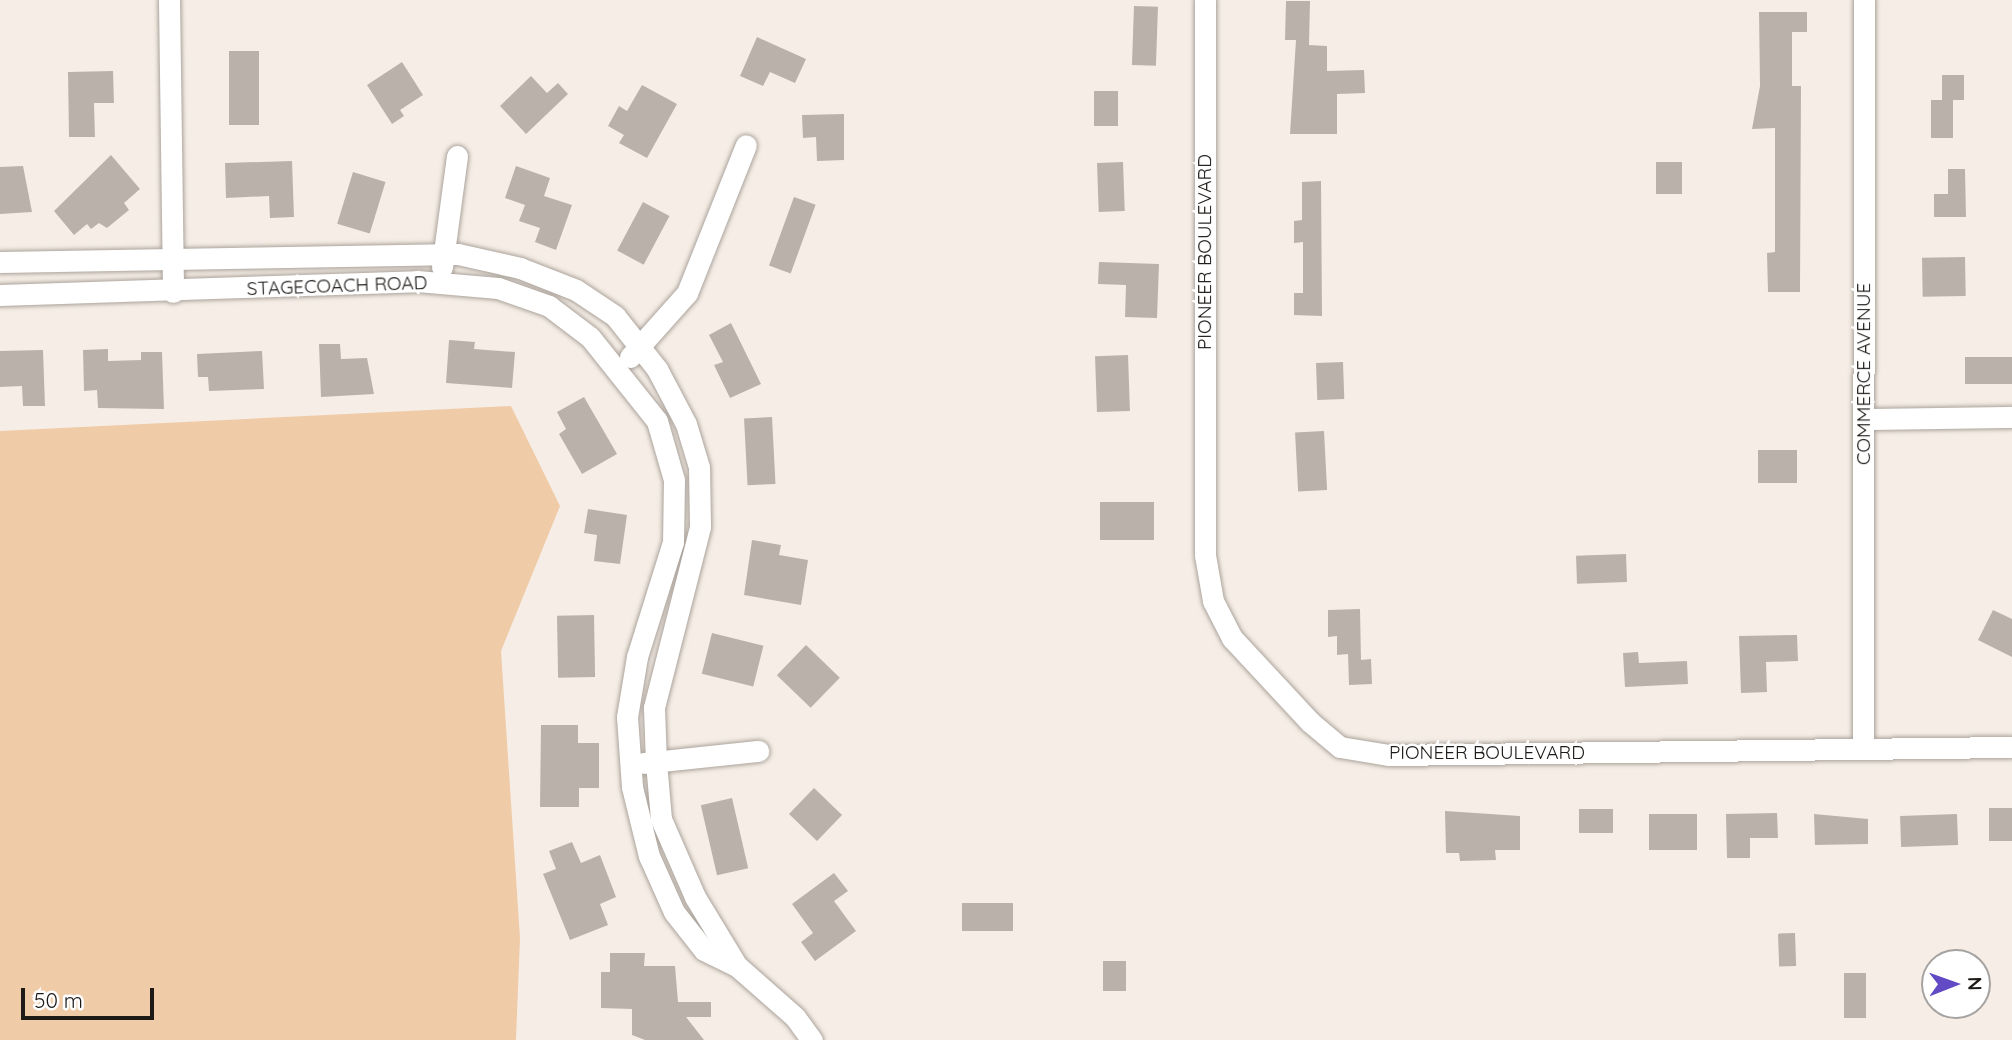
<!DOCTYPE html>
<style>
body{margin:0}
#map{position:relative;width:2012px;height:1040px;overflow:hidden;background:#f6eee6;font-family:Quicksand,sans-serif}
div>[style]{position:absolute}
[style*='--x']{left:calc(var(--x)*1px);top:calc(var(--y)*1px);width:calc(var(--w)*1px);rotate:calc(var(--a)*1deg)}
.green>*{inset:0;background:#efcba8}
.building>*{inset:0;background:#bab2aa;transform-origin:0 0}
.roads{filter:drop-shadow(0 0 2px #aba39c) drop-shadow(0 0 2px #aba39c)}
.minor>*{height:21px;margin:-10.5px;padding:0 10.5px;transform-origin:10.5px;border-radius:10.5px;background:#fff}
span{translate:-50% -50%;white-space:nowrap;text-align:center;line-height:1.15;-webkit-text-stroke:5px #fff;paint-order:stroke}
.street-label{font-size:19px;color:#1d1a17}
.north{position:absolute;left:1921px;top:949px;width:70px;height:70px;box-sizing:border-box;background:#fff;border:2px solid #a5a3a2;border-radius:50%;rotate:89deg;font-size:19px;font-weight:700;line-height:28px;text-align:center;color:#1d1a17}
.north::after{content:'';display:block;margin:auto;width:24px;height:32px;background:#614ac3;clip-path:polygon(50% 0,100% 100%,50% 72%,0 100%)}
.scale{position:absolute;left:21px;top:988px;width:133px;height:32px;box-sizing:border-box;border:4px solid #1d1a17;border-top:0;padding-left:9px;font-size:21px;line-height:24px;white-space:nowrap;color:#1d1a17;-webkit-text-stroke:5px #fff;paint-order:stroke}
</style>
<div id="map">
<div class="green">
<i style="clip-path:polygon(511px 406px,560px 506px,501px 651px,520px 938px,516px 1040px,0 1040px,0 431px)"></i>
</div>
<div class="building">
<i style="clip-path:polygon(1286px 1px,1310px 1px,1309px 45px,1327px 46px,1327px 71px,1364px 70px,1365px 93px,1337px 94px,1337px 134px,1290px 134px,1296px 40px,1285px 40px)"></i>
<i style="left:1134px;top:6px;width:24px;height:59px;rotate:2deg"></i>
<i style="clip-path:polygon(1759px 12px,1807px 12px,1807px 32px,1792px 32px,1792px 86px,1801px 86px,1800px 292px,1768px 292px,1767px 253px,1775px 252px,1775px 128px,1752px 129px,1760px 86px)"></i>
<i style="clip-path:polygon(757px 37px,806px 59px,795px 83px,770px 72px,763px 86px,740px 76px)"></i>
<i style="left:229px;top:51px;width:30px;height:74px"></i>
<i style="clip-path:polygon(402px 62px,423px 95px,400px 110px,404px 116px,392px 124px,367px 85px)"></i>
<i style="clip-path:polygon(113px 71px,114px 103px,94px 103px,95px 137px,69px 137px,68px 72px)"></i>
<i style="left:1942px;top:75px;width:22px;height:25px"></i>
<i style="clip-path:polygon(531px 76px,547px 93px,558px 83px,568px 94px,526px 134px,500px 106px)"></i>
<i style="clip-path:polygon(642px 85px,677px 104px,647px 158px,619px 143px,624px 135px,608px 126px,619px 106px,627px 111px)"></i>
<i style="left:1094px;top:91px;width:24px;height:35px"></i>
<i style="left:1931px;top:100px;width:22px;height:38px"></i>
<i style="clip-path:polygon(844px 114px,844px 160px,817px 161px,816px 137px,803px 138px,802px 115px)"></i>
<i style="clip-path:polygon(111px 155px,140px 189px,124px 203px,129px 210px,107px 228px,99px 223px,91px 229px,87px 224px,74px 235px,54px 211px)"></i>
<i style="clip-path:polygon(292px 161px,294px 217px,270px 218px,269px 196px,226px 198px,225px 163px)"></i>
<i style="left:1123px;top:162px;width:49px;height:26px;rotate:88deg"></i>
<i style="left:1656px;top:162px;width:26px;height:32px"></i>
<i style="clip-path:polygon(23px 166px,32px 212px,0 214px,0 167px)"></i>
<i style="clip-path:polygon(516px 166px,550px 178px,544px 196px,572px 205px,556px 250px,535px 242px,540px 228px,519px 221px,525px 205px,505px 198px)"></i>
<i style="clip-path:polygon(1948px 169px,1965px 169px,1966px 217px,1934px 217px,1934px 194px,1948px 194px)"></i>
<i style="left:353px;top:172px;width:34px;height:54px;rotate:17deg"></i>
<i style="clip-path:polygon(1321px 181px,1322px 316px,1294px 315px,1294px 293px,1303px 293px,1303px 242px,1294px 243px,1294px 221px,1302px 220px,1302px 182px)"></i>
<i style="left:794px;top:197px;width:23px;height:73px;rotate:20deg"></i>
<i style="left:643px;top:202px;width:30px;height:55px;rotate:28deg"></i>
<i style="left:1965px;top:257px;width:39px;height:43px;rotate:89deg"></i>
<i style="clip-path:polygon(1099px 262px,1159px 264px,1157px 318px,1125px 317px,1126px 285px,1098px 284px)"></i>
<i style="clip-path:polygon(731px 323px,761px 384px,730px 398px,714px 365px,723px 362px,709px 335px)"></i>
<i style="clip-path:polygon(449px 340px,475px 342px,474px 349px,515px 352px,512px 388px,446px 383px)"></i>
<i style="clip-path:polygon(319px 344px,340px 344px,341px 359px,367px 358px,374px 394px,321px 397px)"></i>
<i style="clip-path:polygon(108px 349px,108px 361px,141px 360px,141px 352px,162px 352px,164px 409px,98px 408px,97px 390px,84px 391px,83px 350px)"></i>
<i style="clip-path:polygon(43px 350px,45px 406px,23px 406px,22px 386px,0 387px,0 351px)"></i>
<i style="clip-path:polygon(262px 351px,264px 389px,209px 391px,208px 377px,198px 377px,197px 354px)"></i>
<i style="left:1128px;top:355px;width:56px;height:33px;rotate:88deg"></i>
<i style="left:2012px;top:357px;width:27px;height:47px;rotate:90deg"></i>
<i style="left:1343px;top:362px;width:37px;height:27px;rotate:88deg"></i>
<i style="clip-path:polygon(584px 397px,617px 454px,582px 474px,559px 434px,566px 429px,557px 412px)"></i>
<i style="left:772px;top:417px;width:67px;height:28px;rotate:87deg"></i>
<i style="left:1324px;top:431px;width:59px;height:29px;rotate:87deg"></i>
<i style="left:1758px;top:450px;width:39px;height:33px"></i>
<i style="left:1100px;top:502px;width:54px;height:38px"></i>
<i style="clip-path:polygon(588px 509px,627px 515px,620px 564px,594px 561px,597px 535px,584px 533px)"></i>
<i style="clip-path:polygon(752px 540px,781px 545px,779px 555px,808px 560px,801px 605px,744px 595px)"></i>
<i style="left:1626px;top:554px;width:28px;height:50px;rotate:88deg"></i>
<i style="clip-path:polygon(1360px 609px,1361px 660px,1371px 659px,1372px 684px,1349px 685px,1348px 654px,1337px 655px,1337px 636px,1328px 637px,1328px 610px)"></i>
<i style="clip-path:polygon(1993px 610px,2012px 619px,2012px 657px,1978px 640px)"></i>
<i style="left:594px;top:615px;width:62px;height:37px;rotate:89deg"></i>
<i style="left:712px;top:633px;width:53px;height:42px;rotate:14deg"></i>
<i style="clip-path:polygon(1797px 635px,1798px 661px,1766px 662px,1767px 692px,1741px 693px,1739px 636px)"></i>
<i style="left:806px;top:645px;width:47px;height:42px;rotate:44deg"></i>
<i style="clip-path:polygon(1638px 652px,1639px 663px,1687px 661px,1688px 684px,1625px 687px,1623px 653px)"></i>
<i style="clip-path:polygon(541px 725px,578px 725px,578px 743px,599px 743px,599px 788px,579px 788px,579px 807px,540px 807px)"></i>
<i style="left:814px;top:788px;width:39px;height:36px;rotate:44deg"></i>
<i style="left:732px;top:798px;width:72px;height:32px;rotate:77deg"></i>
<i style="left:1989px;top:808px;width:23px;height:33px"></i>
<i style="left:1579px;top:809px;width:34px;height:24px"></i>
<i style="clip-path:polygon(1445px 811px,1520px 816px,1520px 850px,1495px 850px,1496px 860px,1460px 861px,1459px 853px,1446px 853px)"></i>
<i style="clip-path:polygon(1777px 813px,1778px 838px,1750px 838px,1750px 858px,1727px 858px,1726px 814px)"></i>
<i style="left:1697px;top:814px;width:36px;height:48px;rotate:90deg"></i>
<i style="clip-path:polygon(1814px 814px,1868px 819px,1868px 844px,1815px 845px)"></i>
<i style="left:1957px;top:814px;width:31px;height:57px;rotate:88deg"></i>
<i style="clip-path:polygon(572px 842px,581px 863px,600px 855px,616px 897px,600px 904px,608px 925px,570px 940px,543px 874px,556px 869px,549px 851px)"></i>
<i style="clip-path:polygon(834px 873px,848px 891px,834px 901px,856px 931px,815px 961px,801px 942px,813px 933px,792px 904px)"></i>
<i style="left:1013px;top:903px;width:28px;height:51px;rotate:90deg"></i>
<i style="left:1795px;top:933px;width:33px;height:17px;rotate:88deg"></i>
<i style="clip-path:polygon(610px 953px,645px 953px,644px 966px,675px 966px,678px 1002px,711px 1002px,711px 1017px,686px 1017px,704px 1040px,645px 1040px,632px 1035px,632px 1009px,601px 1008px,601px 972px,610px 972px)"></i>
<i style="left:1103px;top:961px;width:23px;height:30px"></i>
<i style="left:1866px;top:973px;width:45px;height:22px;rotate:90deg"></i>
</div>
<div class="roads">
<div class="minor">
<i style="--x:169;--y:0;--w:292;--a:89.2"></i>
<i style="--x:1205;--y:0;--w:555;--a:90"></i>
<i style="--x:1205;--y:555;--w:47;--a:80.1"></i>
<i style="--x:1213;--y:601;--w:42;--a:62.8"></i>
<i style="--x:1232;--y:638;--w:115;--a:47.1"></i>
<i style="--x:1310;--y:722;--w:39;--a:40"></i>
<i style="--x:1340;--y:747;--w:50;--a:9.3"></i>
<i style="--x:1389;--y:755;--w:623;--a:-0.74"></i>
<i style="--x:0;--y:262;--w:458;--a:-1"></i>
<i style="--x:458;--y:254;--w:64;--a:12.7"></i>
<i style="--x:520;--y:268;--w:60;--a:21.4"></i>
<i style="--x:576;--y:290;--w:47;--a:33.7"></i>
<i style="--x:615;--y:316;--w:68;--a:51.6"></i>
<i style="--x:657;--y:369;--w:62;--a:62.2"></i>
<i style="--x:686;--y:424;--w:45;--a:73.2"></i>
<i style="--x:699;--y:467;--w:60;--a:89"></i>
<i style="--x:700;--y:527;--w:187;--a:104.3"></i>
<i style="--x:654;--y:708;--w:54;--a:87.9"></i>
<i style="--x:656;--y:762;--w:57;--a:85"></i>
<i style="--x:661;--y:819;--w:85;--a:66.4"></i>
<i style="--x:695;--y:897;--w:81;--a:58.7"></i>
<i style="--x:442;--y:267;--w:112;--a:-82.3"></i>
<i style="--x:0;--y:295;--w:417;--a:-1.9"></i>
<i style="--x:417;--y:281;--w:81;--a:4.9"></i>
<i style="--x:498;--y:288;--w:54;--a:19.4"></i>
<i style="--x:549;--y:306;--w:51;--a:37.1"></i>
<i style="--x:590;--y:337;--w:107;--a:51.4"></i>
<i style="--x:657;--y:421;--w:61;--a:73.9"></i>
<i style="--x:674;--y:480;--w:62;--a:90.9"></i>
<i style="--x:673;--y:542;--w:121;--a:107.4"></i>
<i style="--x:637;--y:657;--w:61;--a:99.5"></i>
<i style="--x:627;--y:717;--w:70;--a:85.9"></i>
<i style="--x:632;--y:787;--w:71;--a:76.2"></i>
<i style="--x:649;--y:856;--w:61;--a:65.9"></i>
<i style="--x:674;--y:912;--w:48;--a:51.7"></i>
<i style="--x:704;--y:950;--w:37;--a:26"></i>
<i style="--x:737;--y:966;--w:77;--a:41.3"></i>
<i style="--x:795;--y:1017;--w:29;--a:54"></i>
<i style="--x:630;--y:357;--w:86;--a:-48.3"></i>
<i style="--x:687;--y:293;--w:159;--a:-68.3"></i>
<i style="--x:1864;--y:419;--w:148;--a:-0.8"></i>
<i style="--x:1863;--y:748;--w:748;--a:-89.92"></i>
<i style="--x:643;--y:763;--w:116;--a:-6"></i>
</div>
</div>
<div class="street-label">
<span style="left:1205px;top:252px;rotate:-90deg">PIONEER BOULEVARD</span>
<span style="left:337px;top:286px;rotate:-2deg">STAGECOACH ROAD</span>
<span style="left:1864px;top:374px;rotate:-90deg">COMMERCE AVENUE</span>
<span style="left:1487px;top:753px">PIONEER BOULEVARD</span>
</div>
<div class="north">N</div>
<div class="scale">50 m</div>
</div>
